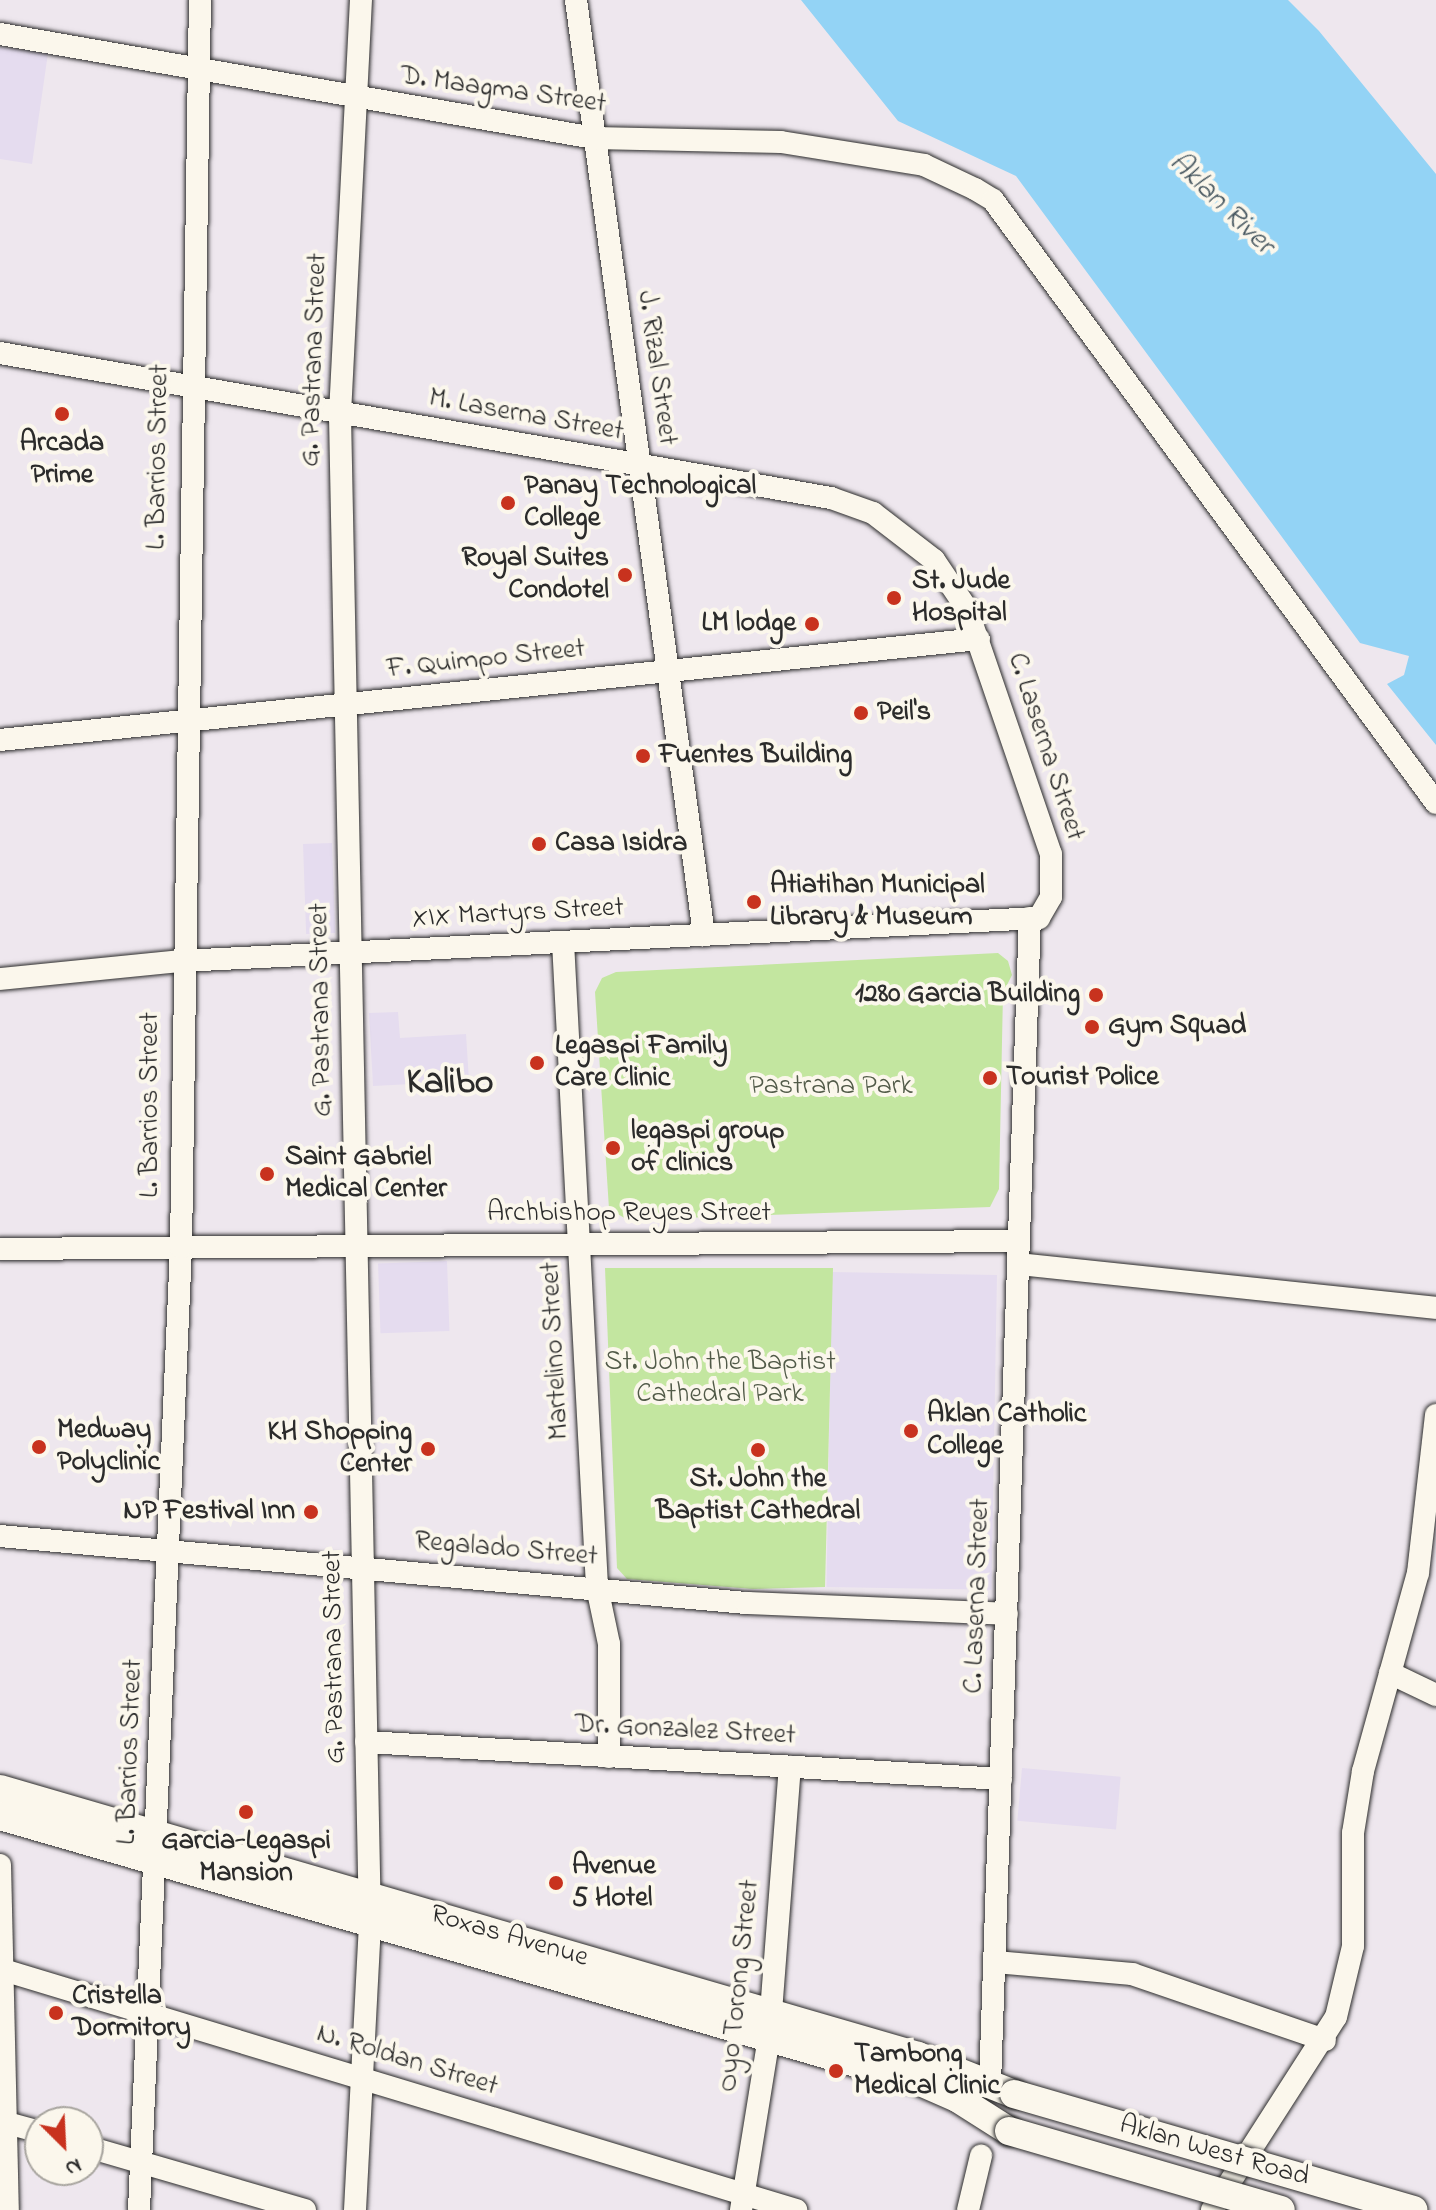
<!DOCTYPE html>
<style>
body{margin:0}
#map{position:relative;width:1436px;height:2210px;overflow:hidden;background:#eee7ee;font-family:"Indie Flower",sans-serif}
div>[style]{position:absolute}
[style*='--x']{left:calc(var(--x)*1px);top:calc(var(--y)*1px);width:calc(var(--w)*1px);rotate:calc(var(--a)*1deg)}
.built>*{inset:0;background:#e5dcef;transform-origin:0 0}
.green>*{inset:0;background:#c3e6a0}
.water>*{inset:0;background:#93d3f5}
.roads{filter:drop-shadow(0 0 2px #2b2b2b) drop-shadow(0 0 2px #2b2b2b)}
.minor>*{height:22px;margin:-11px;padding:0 11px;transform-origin:11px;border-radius:11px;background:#fbf7ec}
.major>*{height:28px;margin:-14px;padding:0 14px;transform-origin:14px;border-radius:14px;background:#fbf7ec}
.bridges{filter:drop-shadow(0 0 2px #2b2b2b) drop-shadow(0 0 2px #2b2b2b)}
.major-bridge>*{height:28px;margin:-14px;padding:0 14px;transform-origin:14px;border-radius:14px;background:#fbf7ec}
.dots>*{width:22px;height:22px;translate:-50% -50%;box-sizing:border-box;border:4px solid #fbf7ec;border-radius:50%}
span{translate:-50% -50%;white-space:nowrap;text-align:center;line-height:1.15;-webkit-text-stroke:8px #fbf7ec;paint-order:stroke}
.street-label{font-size:28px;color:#2b2b2b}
.poi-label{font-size:28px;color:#2b2b2b;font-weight:700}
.left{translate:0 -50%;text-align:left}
.right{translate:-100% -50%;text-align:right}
.park-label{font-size:28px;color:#515a48}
.water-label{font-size:30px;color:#45555e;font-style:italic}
.district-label{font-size:36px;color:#2b2b2b;font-weight:700}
.north{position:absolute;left:24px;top:2106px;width:80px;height:80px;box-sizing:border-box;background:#fbf7ec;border:2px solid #a8a59f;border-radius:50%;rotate:156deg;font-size:22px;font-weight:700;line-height:32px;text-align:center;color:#2b2b2b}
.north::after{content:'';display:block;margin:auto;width:28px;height:36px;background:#c8321e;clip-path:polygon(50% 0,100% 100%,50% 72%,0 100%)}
</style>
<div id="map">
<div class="built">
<i style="clip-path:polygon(0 47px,48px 53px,32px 164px,0 159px)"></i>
<i style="left:332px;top:843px;width:90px;height:29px;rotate:88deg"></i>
<i style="clip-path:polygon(398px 1012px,400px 1038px,466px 1034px,469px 1081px,373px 1086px,369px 1013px)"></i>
<i style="left:447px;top:1261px;width:70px;height:69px;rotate:88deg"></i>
<i style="left:832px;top:1272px;width:165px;height:315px;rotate:1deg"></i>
<i style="left:1022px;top:1768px;width:99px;height:53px;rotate:5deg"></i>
</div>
<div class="green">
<i style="clip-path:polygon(998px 953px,1008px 961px,1012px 975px,1003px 993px,999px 1189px,990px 1207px,628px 1220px,609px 1209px,595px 992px,602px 978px,616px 972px)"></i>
<i style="clip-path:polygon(605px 1268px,833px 1268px,825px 1587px,753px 1589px,627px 1579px,617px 1568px)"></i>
</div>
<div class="water">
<i style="clip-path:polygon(801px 0,1288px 0,1319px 31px,1436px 174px,1436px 745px,1387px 684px,1404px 675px,1409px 656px,1360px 643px,1016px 176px,898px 121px)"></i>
</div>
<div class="roads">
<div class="minor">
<i style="--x:576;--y:0;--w:944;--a:82.2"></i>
<i style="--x:0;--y:34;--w:603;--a:9.93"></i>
<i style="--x:594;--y:138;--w:187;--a:1.2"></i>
<i style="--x:781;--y:142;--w:145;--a:9.1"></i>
<i style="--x:924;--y:165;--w:56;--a:25.2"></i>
<i style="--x:975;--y:189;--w:21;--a:31"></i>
<i style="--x:993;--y:200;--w:748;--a:53.7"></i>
<i style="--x:0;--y:353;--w:844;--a:9.9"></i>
<i style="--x:831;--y:498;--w:45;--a:19.7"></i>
<i style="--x:873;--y:513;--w:77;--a:37.6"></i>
<i style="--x:934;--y:560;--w:59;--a:56"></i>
<i style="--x:967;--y:609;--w:259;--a:71.1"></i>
<i style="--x:1051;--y:854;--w:43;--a:90"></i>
<i style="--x:1051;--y:897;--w:24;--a:120"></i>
<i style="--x:1039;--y:918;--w:859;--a:177.13"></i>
<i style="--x:181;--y:961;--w:182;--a:174.3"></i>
<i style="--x:0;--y:740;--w:984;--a:-5.89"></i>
<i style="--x:563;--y:942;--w:646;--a:86.98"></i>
<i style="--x:597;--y:1587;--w:58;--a:78.1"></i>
<i style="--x:609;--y:1644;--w:113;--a:90"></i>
<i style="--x:0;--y:1249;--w:1019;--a:-0.45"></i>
<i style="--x:1019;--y:1264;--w:419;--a:6"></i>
<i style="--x:0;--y:1536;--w:750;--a:5.13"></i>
<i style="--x:747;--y:1603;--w:260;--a:2.4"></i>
<i style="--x:1390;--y:1673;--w:51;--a:25.6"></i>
<i style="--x:366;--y:1742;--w:636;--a:3.33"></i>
<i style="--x:0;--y:1865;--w:345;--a:88.7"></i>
<i style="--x:995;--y:1962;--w:138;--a:5"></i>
<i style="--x:1132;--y:1974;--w:204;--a:18.9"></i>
<i style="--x:0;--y:1969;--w:832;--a:16.84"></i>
<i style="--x:990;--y:2084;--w:1167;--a:-88.04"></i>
<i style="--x:0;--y:2121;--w:41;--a:15.4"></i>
<i style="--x:88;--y:2147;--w:226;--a:16.2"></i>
<i style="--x:139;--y:2210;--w:964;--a:-87.5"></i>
<i style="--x:181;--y:1247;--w:1247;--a:-89.13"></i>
<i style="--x:355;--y:2210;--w:287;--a:-87"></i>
<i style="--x:370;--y:1923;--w:1509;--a:-91.14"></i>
<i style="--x:340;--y:414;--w:415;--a:-87.1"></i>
<i style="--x:741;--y:2210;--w:174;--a:-80.8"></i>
<i style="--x:769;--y:2038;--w:272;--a:-85.6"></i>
<i style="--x:968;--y:2210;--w:56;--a:-76.5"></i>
<i style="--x:1212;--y:2210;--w:229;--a:-57.3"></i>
<i style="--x:1336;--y:2017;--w:73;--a:-76.5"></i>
<i style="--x:1353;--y:1946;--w:113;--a:-90"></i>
<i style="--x:1353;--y:1833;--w:63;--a:-80.8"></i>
<i style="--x:1363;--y:1771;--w:205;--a:-74.5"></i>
<i style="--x:1418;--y:1573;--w:159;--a:-83.5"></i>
</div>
<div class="major">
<i style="--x:0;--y:1789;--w:956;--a:16.22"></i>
<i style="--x:918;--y:2056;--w:103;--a:21.6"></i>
<i style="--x:0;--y:1816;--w:955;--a:16.1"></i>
<i style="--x:918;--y:2081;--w:43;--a:23.6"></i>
<i style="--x:957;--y:2098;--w:62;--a:32.4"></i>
</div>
</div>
<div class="bridges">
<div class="major-bridge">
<i style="--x:1014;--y:2094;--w:416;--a:16.2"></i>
<i style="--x:1009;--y:2131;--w:283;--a:16.2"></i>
</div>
</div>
<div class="dots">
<i style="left:62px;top:414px;background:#c8321e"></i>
<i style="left:508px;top:503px;background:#c8321e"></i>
<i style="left:625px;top:575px;background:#c8321e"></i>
<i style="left:894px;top:598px;background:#c8321e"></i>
<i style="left:812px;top:624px;background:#c8321e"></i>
<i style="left:861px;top:713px;background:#c8321e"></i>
<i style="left:643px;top:756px;background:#c8321e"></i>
<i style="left:539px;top:844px;background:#c8321e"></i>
<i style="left:754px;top:902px;background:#c8321e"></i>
<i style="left:1096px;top:995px;background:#c8321e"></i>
<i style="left:1092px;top:1027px;background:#c8321e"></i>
<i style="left:537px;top:1063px;background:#c8321e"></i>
<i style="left:990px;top:1078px;background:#c8321e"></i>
<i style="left:613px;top:1148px;background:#c8321e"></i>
<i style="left:267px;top:1174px;background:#c8321e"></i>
<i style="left:911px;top:1431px;background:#c8321e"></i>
<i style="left:39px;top:1447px;background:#c8321e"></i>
<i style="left:428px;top:1449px;background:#c8321e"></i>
<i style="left:758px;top:1450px;background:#c8321e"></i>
<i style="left:311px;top:1512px;background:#c8321e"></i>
<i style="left:246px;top:1812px;background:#c8321e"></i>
<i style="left:556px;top:1883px;background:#c8321e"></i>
<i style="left:56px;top:2013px;background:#c8321e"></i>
<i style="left:836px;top:2071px;background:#c8321e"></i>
</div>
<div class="street-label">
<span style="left:503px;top:91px;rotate:8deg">D. Maagma Street</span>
<span style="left:315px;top:360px;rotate:-88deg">G. Pastrana Street</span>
<span style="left:656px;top:368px;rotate:82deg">J. Rizal Street</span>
<span style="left:526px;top:416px;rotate:10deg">M. Laserna Street</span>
<span style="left:159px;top:457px;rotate:-89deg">L. Barrios Street</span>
<span style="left:486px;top:660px;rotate:-6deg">F. Quimpo Street</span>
<span style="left:1045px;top:747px;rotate:72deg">C. Laserna Street</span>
<span style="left:518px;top:914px;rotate:-3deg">XIX Martyrs Street</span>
<span style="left:322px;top:1010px;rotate:-91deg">G. Pastrana Street</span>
<span style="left:151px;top:1105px;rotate:-90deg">L. Barrios Street</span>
<span style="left:629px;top:1214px">Archbishop Reyes Street</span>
<span style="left:556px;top:1351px;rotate:-93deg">Martelino Street</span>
<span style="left:506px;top:1550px;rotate:5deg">Regalado Street</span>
<span style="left:978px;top:1596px;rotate:-88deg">C. Laserna Street</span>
<span style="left:335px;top:1657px;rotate:-91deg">G. Pastrana Street</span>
<span style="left:685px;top:1731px;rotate:3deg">Dr. Gonzalez Street</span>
<span style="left:131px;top:1752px;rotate:-88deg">L. Barrios Street</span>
<span style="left:509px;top:1937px;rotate:16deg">Roxas Avenue</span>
<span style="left:740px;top:1986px;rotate:-84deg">Oyo Torong Street</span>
<span style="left:407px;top:2061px;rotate:17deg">N. Roldan Street</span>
<span style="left:1214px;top:2152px;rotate:16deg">Aklan West Road</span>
</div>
<div class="poi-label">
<span style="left:62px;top:460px">Arcada<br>Prime</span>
<span class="left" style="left:524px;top:503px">Panay Technological<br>College</span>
<span class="right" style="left:609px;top:575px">Royal Suites<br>Condotel</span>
<span class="left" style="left:912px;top:598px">St. Jude<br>Hospital</span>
<span class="right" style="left:796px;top:624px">LM lodge</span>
<span class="left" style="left:877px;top:713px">Peil's</span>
<span class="left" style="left:659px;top:756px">Fuentes Building</span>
<span class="left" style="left:555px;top:844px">Casa Isidra</span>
<span class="left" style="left:770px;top:902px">Atiatihan Municipal<br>Library &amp; Museum</span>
<span class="right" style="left:1080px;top:995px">1280 Garcia Building</span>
<span class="left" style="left:1108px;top:1027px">Gym Squad</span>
<span class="left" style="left:555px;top:1063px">Legaspi Family<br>Care Clinic</span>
<span class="left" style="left:1006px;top:1078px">Tourist Police</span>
<span class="left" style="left:631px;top:1148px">legaspi group<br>of clinics</span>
<span class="left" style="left:285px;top:1174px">Saint Gabriel<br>Medical Center</span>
<span class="left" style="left:927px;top:1431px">Aklan Catholic<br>College</span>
<span class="left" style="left:57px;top:1447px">Medway<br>Polyclinic</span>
<span class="right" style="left:412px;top:1449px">KH Shopping<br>Center</span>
<span style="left:758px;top:1496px">St. John the<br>Baptist Cathedral</span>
<span class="right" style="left:295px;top:1512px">NP Festival Inn</span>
<span style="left:246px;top:1858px">Garcia-Legaspi<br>Mansion</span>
<span class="left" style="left:572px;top:1883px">Avenue<br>5 Hotel</span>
<span class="left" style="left:72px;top:2013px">Cristella<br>Dormitory</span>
<span class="left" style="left:854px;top:2071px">Tambong<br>Medical Clinic</span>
</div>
<div class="park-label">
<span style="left:831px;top:1087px">Pastrana Park</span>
<span style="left:720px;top:1379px">St. John the Baptist<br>Cathedral Park</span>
</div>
<div class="water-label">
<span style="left:1221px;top:204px;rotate:44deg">Aklan River</span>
</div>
<div class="district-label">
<span style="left:450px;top:1084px">Kalibo</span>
</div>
<div class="north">N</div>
</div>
